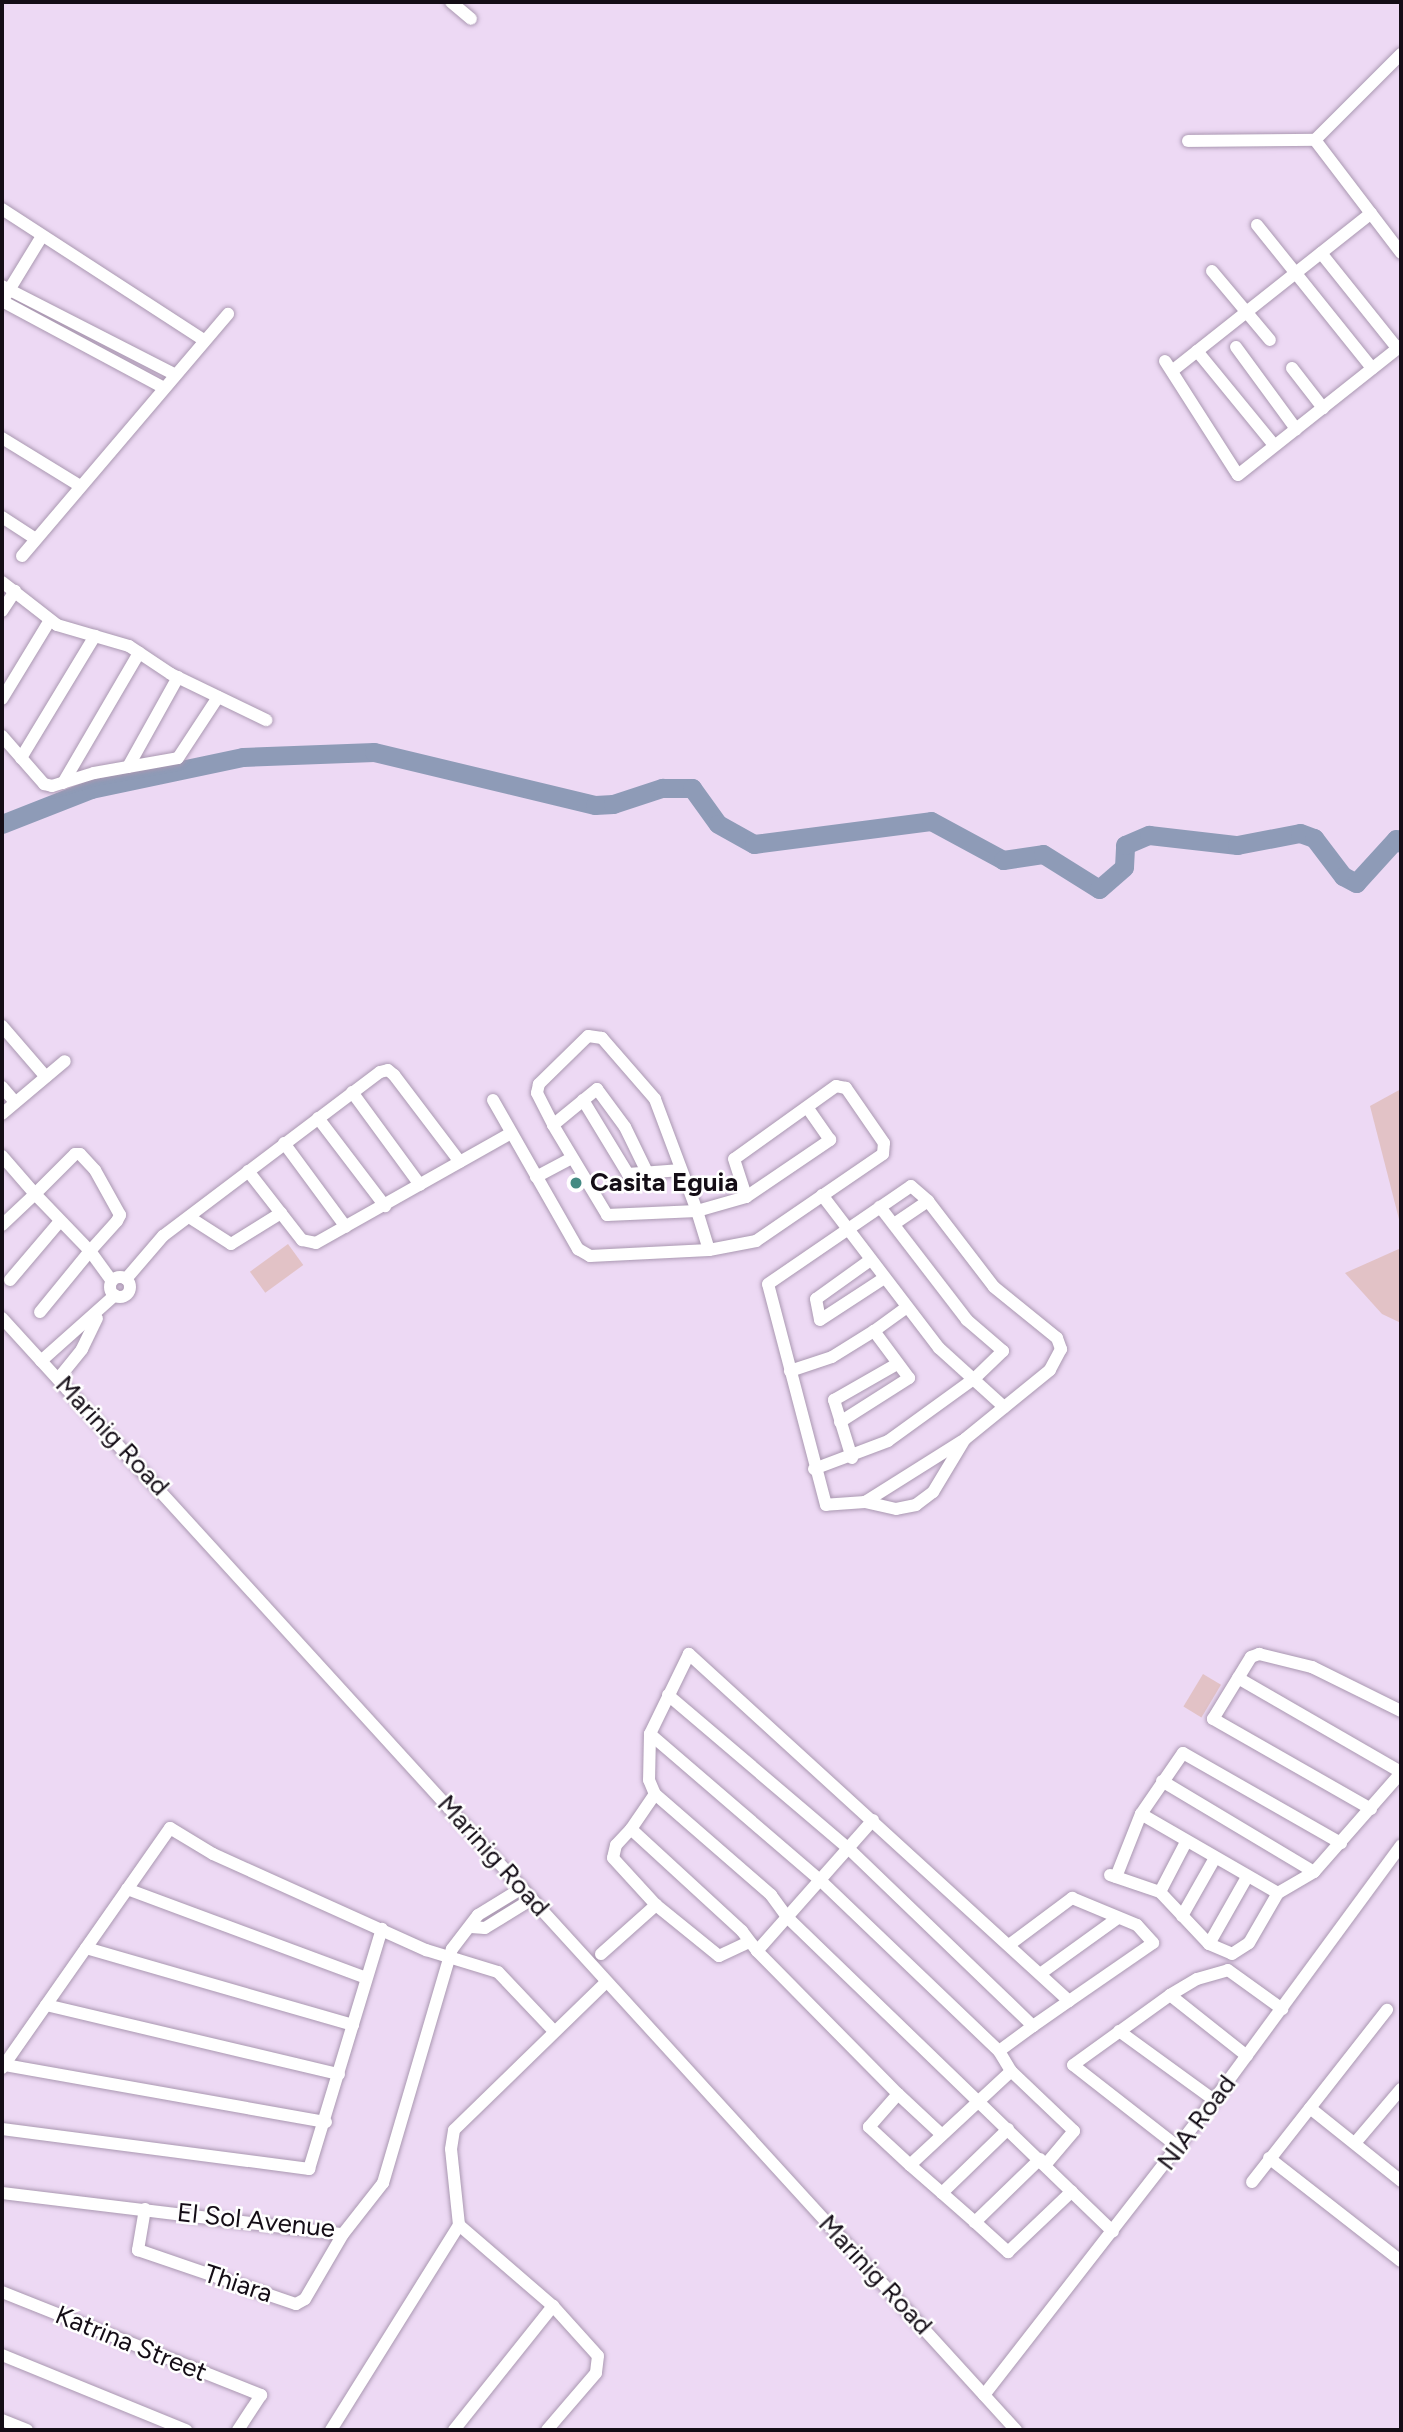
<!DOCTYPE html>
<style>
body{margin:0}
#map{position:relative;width:1403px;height:2432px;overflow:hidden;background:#edd9f4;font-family:Figtree,sans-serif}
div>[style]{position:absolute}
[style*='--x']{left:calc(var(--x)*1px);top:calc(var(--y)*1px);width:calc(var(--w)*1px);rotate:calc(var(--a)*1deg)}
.green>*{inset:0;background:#e2c2c6;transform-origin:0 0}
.river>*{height:19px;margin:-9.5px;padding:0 9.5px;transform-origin:9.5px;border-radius:9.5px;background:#8e9bb7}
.roads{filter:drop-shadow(0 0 2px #aa98b1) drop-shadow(0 0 2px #aa98b1)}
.minor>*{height:12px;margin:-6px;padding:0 6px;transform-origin:6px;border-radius:6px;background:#fff}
.minor>.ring{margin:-6px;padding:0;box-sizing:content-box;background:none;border:12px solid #fff;border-radius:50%}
.dots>*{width:19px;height:19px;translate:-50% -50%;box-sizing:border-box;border:4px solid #fff;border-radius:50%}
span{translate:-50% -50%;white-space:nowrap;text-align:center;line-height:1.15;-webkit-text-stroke:5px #fff;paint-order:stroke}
.poi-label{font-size:26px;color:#140d16;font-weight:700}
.left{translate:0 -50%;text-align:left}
.street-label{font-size:26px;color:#140d16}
.frame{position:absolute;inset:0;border:4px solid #140d16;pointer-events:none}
</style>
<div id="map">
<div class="green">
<i style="clip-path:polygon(1401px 1089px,1401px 1227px,1370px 1106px)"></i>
<i style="left:288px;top:1244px;width:26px;height:47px;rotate:54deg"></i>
<i style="clip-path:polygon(1401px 1248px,1401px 1323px,1382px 1314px,1345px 1273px)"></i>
<i style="left:1203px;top:1674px;width:21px;height:38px;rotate:31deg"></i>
</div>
<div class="river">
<i style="--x:2;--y:824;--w:96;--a:-21.5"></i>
<i style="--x:91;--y:789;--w:155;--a:-11.9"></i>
<i style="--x:243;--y:757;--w:131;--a:-2.2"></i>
<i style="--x:374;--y:752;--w:227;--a:13.5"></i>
<i style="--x:595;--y:805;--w:18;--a:-3"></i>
<i style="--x:613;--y:804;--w:52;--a:-18.1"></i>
<i style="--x:662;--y:788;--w:30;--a:0"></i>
<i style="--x:692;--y:788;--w:44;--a:54.2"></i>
<i style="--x:718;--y:824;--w:41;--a:29.1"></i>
<i style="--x:754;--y:844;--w:178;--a:-7.4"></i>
<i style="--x:931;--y:821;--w:82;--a:28.4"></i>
<i style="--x:1003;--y:860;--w:40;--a:-8.5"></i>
<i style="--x:1043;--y:854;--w:66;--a:32"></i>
<i style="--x:1099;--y:889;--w:33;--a:-41"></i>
<i style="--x:1124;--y:867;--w:22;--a:-87"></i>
<i style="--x:1125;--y:845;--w:26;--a:-23"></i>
<i style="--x:1149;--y:835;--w:89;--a:6.5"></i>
<i style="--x:1237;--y:845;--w:64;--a:-10.8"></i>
<i style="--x:1300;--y:833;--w:15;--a:20"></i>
<i style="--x:1314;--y:838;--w:48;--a:52.7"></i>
<i style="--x:1343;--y:876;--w:15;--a:28"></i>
<i style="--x:1356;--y:883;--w:59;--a:-47.7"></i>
<i style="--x:1396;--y:839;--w:6;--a:39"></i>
</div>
<div class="roads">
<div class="minor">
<i style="--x:451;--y:2;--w:26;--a:40"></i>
<i style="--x:1315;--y:140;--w:142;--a:52.7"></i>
<i style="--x:1315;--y:140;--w:122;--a:-45"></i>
<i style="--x:1188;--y:141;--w:127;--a:-0.5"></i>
<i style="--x:2;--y:209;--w:241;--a:33"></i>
<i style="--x:1257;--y:225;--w:184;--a:51.2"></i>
<i style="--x:1321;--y:253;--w:123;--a:51.3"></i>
<i style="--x:1212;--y:271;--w:90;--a:50"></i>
<i style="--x:2;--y:286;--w:195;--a:27.1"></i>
<i style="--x:6;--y:295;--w:69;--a:-58.6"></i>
<i style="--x:2;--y:301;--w:184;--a:28.2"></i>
<i style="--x:1236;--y:347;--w:102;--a:53.8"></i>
<i style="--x:1197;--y:351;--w:122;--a:50.7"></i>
<i style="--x:1165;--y:361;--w:135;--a:57.4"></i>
<i style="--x:1238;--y:475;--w:208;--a:-38.4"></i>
<i style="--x:1292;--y:368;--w:51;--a:52.2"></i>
<i style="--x:1172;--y:371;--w:254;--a:-38.4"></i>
<i style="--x:2;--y:438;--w:92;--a:31.6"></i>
<i style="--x:2;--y:517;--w:38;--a:33"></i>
<i style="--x:22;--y:556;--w:318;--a:-49.6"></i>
<i style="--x:2;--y:582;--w:70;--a:38"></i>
<i style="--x:57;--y:625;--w:75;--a:16.3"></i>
<i style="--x:129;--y:646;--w:50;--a:33.7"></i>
<i style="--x:171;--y:674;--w:106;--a:25.8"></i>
<i style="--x:2;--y:611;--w:24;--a:-57"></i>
<i style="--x:2;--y:699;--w:92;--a:-58.7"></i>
<i style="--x:2;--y:736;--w:64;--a:48.8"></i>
<i style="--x:44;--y:784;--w:8;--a:14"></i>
<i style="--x:52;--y:786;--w:44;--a:-17.2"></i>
<i style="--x:94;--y:773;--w:85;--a:-10.1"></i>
<i style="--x:178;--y:758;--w:73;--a:-56.7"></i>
<i style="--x:21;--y:758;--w:143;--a:-58.8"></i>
<i style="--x:128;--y:767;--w:103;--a:-60.9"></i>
<i style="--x:63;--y:783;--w:151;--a:-59.7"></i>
<i style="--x:2;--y:1026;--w:67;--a:49.2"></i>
<i style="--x:2;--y:1087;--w:20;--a:49"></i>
<i style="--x:352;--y:1092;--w:115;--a:53.8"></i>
<i style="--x:493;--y:1100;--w:172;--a:60.3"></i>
<i style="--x:578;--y:1249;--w:14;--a:30"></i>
<i style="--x:590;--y:1256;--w:119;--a:-2.9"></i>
<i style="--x:709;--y:1250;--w:48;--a:-10.8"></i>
<i style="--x:756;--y:1241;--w:154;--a:-34.4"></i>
<i style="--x:883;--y:1154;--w:11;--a:-85"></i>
<i style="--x:884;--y:1143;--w:67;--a:-124.6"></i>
<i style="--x:846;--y:1088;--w:10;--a:-169"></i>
<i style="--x:836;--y:1086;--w:125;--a:144.4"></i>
<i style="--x:734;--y:1159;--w:40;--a:72"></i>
<i style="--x:583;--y:1100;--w:87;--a:58.7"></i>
<i style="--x:628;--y:1174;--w:53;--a:-4.3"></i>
<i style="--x:2;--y:1114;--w:82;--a:-40.1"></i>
<i style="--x:318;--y:1118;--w:111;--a:52.7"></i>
<i style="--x:553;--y:1125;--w:57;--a:-39.3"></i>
<i style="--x:597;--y:1089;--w:47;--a:53.6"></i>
<i style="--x:625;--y:1127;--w:48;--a:64"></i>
<i style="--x:284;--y:1143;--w:104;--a:53.6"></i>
<i style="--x:2;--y:1156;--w:50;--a:49"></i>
<i style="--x:35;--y:1194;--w:45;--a:136.8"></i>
<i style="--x:248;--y:1171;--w:88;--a:52"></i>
<i style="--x:302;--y:1240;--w:14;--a:12"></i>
<i style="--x:316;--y:1243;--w:224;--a:-29.4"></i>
<i style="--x:536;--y:1177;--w:40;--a:-28"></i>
<i style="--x:911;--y:1186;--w:23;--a:41"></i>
<i style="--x:928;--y:1201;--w:108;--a:52.5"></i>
<i style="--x:994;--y:1287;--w:81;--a:39"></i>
<i style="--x:1057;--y:1338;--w:12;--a:70"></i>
<i style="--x:1061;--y:1349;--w:24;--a:118"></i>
<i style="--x:1050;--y:1370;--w:109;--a:140.9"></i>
<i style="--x:965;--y:1439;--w:62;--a:121.1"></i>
<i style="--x:933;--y:1492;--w:21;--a:143"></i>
<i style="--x:916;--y:1505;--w:20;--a:169"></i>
<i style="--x:896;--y:1509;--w:32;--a:-167"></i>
<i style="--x:865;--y:1502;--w:39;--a:176"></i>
<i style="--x:826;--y:1505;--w:228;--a:-104.7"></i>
<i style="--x:768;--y:1284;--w:173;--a:-34.4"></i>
<i style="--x:822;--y:1195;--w:193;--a:52.6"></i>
<i style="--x:939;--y:1348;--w:88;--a:42.2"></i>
<i style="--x:189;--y:1217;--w:50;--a:32.7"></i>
<i style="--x:231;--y:1244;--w:59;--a:-31.8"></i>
<i style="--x:894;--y:1224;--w:41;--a:-34.1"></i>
<i style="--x:709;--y:1250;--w:41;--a:-107.1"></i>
<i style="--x:697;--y:1211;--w:120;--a:-110.6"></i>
<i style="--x:655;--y:1099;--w:81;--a:-131"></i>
<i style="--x:602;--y:1038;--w:14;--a:-172"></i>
<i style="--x:588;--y:1036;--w:69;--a:135.6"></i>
<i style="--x:539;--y:1084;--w:9;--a:103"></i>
<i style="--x:537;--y:1093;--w:36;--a:63"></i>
<i style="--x:553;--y:1125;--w:105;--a:59"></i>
<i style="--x:607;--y:1215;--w:90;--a:-2.5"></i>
<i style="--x:697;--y:1211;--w:51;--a:-15.9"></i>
<i style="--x:746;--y:1197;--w:102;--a:-34.2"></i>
<i style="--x:830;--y:1140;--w:40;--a:-124.9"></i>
<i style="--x:869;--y:1261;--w:65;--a:144.4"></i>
<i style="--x:816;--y:1299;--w:21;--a:79"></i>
<i style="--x:820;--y:1320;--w:75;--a:-33.1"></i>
<i class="ring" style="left:110px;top:1277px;width:8px;height:8px"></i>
<i style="--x:126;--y:1279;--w:57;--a:-49.3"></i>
<i style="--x:163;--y:1236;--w:272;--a:-37.1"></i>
<i style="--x:380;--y:1072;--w:8;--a:-14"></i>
<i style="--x:388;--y:1070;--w:8;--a:40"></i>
<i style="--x:394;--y:1075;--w:109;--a:52.8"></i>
<i style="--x:10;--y:1280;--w:77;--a:-49.7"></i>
<i style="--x:40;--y:1312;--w:79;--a:-50.7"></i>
<i style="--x:90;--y:1251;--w:40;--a:-48"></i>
<i style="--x:117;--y:1221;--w:7;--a:-63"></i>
<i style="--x:120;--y:1215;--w:51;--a:-119.1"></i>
<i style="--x:95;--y:1170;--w:22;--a:-133"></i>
<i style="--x:80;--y:1154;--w:5;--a:180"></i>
<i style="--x:75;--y:1154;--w:57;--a:135"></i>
<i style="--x:35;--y:1194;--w:79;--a:46"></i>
<i style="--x:90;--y:1251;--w:37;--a:54"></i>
<i style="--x:2;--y:1318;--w:1505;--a:47.64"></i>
<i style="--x:41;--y:1361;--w:99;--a:-41.7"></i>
<i style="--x:790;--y:1371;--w:44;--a:-18.4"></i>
<i style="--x:832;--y:1357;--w:49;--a:-31.8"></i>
<i style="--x:58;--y:1379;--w:38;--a:-51"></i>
<i style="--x:82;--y:1349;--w:34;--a:-64"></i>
<i style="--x:840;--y:1422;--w:82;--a:-32.5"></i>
<i style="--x:909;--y:1378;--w:59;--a:-126.7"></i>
<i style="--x:874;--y:1331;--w:39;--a:-36"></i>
<i style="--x:852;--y:1458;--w:61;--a:-107.2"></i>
<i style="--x:834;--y:1400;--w:73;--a:-29.7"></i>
<i style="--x:814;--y:1469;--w:79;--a:-20.7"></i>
<i style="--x:888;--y:1441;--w:107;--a:-35.9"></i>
<i style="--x:975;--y:1378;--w:39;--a:-44"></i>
<i style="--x:1003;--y:1351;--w:48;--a:-139.3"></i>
<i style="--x:967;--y:1320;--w:143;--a:-127.6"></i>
<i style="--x:865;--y:1502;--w:115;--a:-32.2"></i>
<i style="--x:1238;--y:1678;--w:188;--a:30"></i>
<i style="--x:668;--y:1695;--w:236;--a:40.4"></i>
<i style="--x:848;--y:1848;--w:257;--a:43.9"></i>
<i style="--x:1033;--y:2026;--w:44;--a:-34.8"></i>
<i style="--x:650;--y:1734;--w:224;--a:40.7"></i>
<i style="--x:820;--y:1880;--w:248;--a:43.7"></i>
<i style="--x:999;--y:2051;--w:42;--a:-36.3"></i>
<i style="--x:1162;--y:1781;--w:177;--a:30.9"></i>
<i style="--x:655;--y:1794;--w:42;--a:124.4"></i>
<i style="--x:631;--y:1829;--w:151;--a:42.6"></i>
<i style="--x:742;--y:1931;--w:25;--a:53"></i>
<i style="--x:1371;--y:1809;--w:182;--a:-150.3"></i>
<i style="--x:1213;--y:1719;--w:73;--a:-58.5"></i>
<i style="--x:1251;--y:1657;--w:9;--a:-21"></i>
<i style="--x:1259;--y:1654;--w:55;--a:13.8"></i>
<i style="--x:1312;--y:1667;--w:99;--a:26.3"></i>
<i style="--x:1141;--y:1814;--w:158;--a:30"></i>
<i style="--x:873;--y:1820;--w:175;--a:131.5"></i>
<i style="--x:757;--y:1951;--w:201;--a:45.4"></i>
<i style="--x:631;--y:1829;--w:22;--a:133"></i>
<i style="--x:616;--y:1845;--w:13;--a:103"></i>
<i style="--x:613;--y:1858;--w:64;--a:47.5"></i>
<i style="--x:656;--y:1905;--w:81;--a:39"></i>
<i style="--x:719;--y:1956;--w:33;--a:-25"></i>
<i style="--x:1110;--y:1875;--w:53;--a:18.8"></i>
<i style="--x:1160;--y:1892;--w:71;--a:46.7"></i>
<i style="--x:1209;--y:1944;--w:25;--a:23"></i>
<i style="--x:1232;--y:1954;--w:20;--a:-33"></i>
<i style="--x:1249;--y:1943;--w:58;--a:-59.9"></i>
<i style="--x:1278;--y:1893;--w:42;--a:-30.3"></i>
<i style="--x:1314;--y:1872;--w:132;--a:-48.7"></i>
<i style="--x:1116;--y:1877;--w:68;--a:-68.4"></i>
<i style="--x:1141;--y:1814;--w:74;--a:-55.5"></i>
<i style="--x:1183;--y:1753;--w:182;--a:29.7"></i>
<i style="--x:127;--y:1889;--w:255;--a:20.4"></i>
<i style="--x:1160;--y:1892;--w:56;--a:-62.5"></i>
<i style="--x:1182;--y:1916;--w:67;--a:-60.4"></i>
<i style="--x:471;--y:1927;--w:14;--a:4"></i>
<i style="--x:485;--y:1928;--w:55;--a:-31.7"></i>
<i style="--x:1209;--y:1944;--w:77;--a:-60.4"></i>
<i style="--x:1009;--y:1945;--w:79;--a:-36.7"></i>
<i style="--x:1072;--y:1898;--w:70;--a:22.6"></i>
<i style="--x:1137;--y:1925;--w:24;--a:48"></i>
<i style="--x:1153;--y:1943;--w:102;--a:145.4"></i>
<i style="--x:1069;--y:2001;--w:515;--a:-137.6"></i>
<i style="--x:689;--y:1654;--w:89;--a:116"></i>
<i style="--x:650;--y:1734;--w:46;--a:91.2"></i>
<i style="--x:649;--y:1780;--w:15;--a:67"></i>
<i style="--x:655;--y:1794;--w:154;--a:41"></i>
<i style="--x:771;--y:1895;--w:27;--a:54"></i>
<i style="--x:787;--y:1917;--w:453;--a:44"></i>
<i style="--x:86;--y:1948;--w:278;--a:16.1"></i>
<i style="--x:601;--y:1954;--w:74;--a:-41.7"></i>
<i style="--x:1040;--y:1974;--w:96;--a:-35.7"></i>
<i style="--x:1170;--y:1995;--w:98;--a:38.4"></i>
<i style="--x:46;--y:2005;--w:301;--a:13.3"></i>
<i style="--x:1119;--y:2031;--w:117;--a:36"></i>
<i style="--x:5;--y:2065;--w:326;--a:10.1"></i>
<i style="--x:2;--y:2068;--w:293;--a:-55"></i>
<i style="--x:170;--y:1828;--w:50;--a:31.2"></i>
<i style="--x:213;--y:1854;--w:234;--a:24.3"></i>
<i style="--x:426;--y:1950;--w:75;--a:17"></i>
<i style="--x:498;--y:1972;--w:81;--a:46.5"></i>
<i style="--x:1011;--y:2071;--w:87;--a:43.6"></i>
<i style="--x:1074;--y:2131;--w:43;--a:130.3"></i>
<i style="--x:1310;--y:2108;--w:117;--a:38.7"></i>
<i style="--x:2;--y:2129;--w:310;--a:7.4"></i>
<i style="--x:309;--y:2169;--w:251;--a:-73.1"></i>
<i style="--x:1355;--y:2143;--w:71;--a:-49.6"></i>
<i style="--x:1178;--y:2147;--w:133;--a:-142"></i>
<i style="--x:1073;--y:2065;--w:120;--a:-35.8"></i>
<i style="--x:1170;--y:1995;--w:31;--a:-31"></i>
<i style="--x:1197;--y:1979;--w:32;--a:-16"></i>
<i style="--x:1228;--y:1970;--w:67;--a:35.8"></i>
<i style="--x:1269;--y:2158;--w:167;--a:38"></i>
<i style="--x:1040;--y:2159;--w:91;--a:135.9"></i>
<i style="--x:975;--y:2222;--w:45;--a:42.3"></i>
<i style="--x:1008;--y:2252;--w:88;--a:-43.6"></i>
<i style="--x:910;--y:2165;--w:56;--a:-137.2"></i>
<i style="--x:869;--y:2127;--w:44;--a:-48.7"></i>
<i style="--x:898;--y:2094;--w:57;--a:42.9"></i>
<i style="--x:1252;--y:2182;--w:219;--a:-51.9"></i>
<i style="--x:2;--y:2193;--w:343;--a:6.9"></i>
<i style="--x:343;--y:2234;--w:65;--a:-51.9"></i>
<i style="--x:383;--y:2183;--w:244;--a:-73.6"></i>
<i style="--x:452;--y:1949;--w:43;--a:-52.6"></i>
<i style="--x:478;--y:1915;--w:52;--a:-31.5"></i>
<i style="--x:942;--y:2193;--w:43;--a:-138.8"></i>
<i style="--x:910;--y:2165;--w:138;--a:-42.9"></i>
<i style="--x:1011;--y:2071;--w:23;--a:-121"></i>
<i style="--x:145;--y:2209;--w:42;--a:99.7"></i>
<i style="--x:138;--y:2250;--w:167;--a:18.9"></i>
<i style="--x:296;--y:2304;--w:10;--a:-29"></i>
<i style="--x:305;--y:2299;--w:75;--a:-59.7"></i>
<i style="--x:975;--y:2222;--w:44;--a:-138.7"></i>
<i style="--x:942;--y:2193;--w:92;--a:-44.1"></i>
<i style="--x:459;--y:2225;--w:124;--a:40.8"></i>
<i style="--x:553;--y:2306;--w:67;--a:48"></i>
<i style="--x:598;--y:2356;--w:17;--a:97"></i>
<i style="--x:596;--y:2373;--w:75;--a:130.7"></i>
<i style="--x:2;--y:2292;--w:279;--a:21.7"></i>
<i style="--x:261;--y:2395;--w:42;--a:123.3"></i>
<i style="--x:2;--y:2355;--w:199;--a:22.2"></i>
<i style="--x:984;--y:2395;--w:374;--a:-52.1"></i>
<i style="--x:1214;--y:2100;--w:316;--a:-53.7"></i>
<i style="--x:2;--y:2420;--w:27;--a:22"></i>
<i style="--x:331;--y:2430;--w:242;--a:-58"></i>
<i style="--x:459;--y:2225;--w:76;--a:-96"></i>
<i style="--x:451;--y:2149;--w:19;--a:-81"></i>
<i style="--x:454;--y:2130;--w:212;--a:-44.2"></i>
<i style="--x:454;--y:2430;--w:159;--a:-51.4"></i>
</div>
</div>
<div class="dots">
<i style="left:576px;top:1183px;background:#448a83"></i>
</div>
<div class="poi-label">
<span class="left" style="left:590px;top:1183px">Casita Eguia</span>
</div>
<div class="street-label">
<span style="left:112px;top:1436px;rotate:47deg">Marinig Road</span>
<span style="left:493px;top:1856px;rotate:48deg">Marinig Road</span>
<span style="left:1197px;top:2123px;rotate:-53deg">NIA Road</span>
<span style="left:256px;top:2221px;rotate:6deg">El Sol Avenue</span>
<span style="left:875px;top:2275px;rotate:47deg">Marinig Road</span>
<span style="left:238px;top:2284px;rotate:18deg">Thiara</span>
<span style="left:131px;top:2344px;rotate:22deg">Katrina Street</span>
</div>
<div class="frame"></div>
</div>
